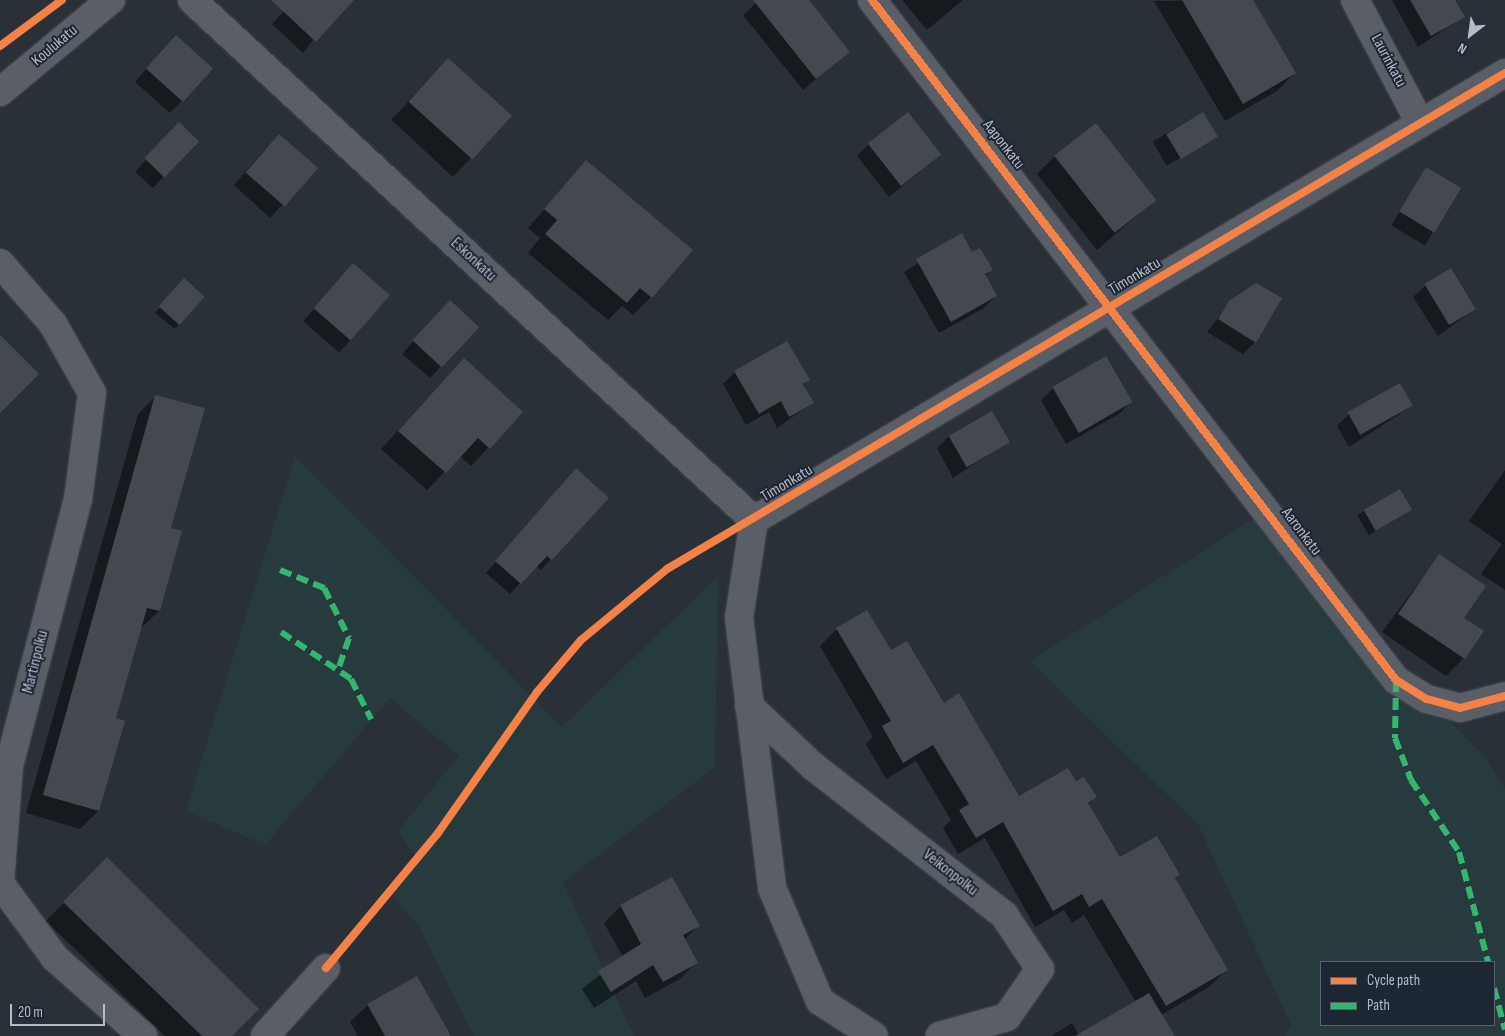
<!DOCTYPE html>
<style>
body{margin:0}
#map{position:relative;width:1505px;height:1036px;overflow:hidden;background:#2a3038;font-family:"Sofia Sans Condensed",sans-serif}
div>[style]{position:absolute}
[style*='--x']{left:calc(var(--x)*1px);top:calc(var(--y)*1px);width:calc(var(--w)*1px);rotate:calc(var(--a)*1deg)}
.green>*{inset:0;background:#273a3e}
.shadow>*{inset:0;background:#0007;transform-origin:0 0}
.building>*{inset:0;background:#444950;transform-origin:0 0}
.roads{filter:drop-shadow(0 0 1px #484c53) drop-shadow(0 0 1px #484c53)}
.minor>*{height:28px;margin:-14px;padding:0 14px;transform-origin:14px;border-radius:14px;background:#5a5e66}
.quiet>*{height:6px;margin-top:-3px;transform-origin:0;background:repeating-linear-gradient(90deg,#33b770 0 12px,transparent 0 18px)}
.cycleway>*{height:8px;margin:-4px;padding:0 4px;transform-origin:4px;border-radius:4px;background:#f48246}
span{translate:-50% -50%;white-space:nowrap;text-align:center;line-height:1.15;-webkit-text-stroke:4px #1d2633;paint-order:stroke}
.street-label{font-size:16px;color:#b4bcc9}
.legend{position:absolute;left:1320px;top:961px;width:175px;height:65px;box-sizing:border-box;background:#1d2633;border:1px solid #59626f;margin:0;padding:6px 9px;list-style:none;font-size:15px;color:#b4bcc9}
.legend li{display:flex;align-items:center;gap:10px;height:25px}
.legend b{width:25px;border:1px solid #59626f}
.north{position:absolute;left:1445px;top:10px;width:50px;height:50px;-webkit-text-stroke:4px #1d2633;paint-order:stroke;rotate:210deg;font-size:14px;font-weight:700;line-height:20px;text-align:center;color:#b4bcc9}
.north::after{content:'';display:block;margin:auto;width:18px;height:22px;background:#b4bcc9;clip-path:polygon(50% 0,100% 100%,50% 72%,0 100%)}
.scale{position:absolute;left:10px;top:1004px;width:95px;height:22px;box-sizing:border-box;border:2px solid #b4bcc9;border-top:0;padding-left:6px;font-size:15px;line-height:18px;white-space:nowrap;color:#b4bcc9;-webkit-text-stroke:4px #1d2633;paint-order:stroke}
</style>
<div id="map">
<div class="green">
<i style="clip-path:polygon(295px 456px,562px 727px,718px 576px,715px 767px,563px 882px,634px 1036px,474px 1036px,420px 928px,390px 892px,417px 858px,398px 831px,459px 756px,390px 698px,265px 845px,186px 811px)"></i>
<i style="clip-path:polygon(evenodd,1253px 519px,1486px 758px,1505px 789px,1505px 1036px,1285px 1036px,1291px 1025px,1199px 826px,1030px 661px,1253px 519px,1321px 962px,1494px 962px,1494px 1025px,1321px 1025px,1321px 962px)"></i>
</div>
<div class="shadow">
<i style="clip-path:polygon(294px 0,344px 0,303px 53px,272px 24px)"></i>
<i style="clip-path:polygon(759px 0,808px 0,848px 52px,803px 90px,743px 15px)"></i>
<i style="clip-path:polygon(902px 0,963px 0,927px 30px)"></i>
<i style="clip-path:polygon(1252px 0,1295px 73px,1277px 91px,1225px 121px,1154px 1px)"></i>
<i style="clip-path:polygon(1392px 0,1454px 0,1463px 17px,1418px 47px)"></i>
<i style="clip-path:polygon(164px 49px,182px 101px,170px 113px,135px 82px)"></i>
<i style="left:448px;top:59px;width:84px;height:83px;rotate:43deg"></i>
<i style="left:1202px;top:113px;width:28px;height:57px;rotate:60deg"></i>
<i style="clip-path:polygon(167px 136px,197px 141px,153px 188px,135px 172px)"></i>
<i style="clip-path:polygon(869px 144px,940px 155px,889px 197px,857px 156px)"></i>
<i style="clip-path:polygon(267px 147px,316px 168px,270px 218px,234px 185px)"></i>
<i style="clip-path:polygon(1055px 156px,1155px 200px,1097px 250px,1037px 174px)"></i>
<i style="clip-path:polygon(586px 162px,651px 297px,633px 315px,622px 306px,608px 320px,528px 253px,540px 238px,528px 228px)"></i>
<i style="left:1426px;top:168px;width:39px;height:67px;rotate:31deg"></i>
<i style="clip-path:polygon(961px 235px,972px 254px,991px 270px,985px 276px,996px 296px,984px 308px,939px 333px,904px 272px)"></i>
<i style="left:353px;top:264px;width:48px;height:76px;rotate:41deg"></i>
<i style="clip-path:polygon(1426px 285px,1475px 309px,1438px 336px,1413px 297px)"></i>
<i style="clip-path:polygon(178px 286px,203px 297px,175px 329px,155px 313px)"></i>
<i style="clip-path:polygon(1230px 302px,1255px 342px,1243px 354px,1207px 332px)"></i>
<i style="clip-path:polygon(438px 314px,478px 327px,430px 378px,402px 354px)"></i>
<i style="clip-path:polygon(464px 359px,522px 412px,471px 466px,460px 456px,427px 490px,381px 449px)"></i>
<i style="clip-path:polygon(735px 372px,808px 380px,803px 386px,812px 403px,777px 428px,769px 412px,746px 425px,723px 384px)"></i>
<i style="clip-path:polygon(1053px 388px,1131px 402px,1119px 414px,1066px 444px,1041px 400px)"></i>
<i style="clip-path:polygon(156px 396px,169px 529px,181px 532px,159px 611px,140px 629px,114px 719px,123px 722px,98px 811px,80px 829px,26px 813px,138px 414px)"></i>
<i style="clip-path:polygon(1412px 406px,1349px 447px,1337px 426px,1349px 414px)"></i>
<i style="clip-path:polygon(949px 436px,1008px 441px,953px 478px,937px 448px)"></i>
<i style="clip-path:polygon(576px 469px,551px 559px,541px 570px,536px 566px,510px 594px,486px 573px)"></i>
<i style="clip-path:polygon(1505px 470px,1505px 590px,1481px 574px,1502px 544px,1469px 521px)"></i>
<i style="left:1399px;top:490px;width:23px;height:49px;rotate:59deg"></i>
<i style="clip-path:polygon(1439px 556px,1463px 618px,1464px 658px,1446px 676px,1382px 632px)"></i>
<i style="clip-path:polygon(837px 629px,891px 652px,943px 704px,1019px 798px,1075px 783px,1095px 797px,1088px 805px,1119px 859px,1179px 875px,1174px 880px,1226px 970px,1209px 987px,1161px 1015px,1169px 1036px,1051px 1036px,1072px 1023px,1079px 1035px,1136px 1002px,1084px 915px,1072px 923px,1064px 910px,1035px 927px,985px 838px,958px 854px,943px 828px,951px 820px,916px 761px,886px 779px,866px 744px,873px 737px,820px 646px)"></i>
<i style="clip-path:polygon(107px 859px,230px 1036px,165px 1036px,46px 921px)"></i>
<i style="clip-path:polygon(621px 906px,698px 926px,684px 940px,696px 962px,680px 979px,645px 998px,636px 981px,594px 1008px,582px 989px,623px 957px,604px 923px)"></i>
<i style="clip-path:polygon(368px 1005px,449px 1036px,358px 1036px,350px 1022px)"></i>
</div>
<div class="building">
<i style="clip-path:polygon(271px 0,354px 0,316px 42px)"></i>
<i style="clip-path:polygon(753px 0,809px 0,850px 52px,816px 79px)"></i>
<i style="clip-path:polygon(1182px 0,1253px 0,1296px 73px,1243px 104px)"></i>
<i style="clip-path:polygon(1410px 0,1455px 0,1465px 17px,1431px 36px)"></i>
<i style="left:176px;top:35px;width:50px;height:45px;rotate:42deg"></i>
<i style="left:448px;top:58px;width:86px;height:59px;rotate:42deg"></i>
<i style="left:908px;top:112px;width:54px;height:51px;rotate:52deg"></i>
<i style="left:1203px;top:112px;width:29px;height:43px;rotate:59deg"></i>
<i style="left:179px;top:122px;width:28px;height:50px;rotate:44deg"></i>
<i style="left:1096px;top:123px;width:98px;height:53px;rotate:52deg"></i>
<i style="left:279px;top:134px;width:52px;height:51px;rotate:41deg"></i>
<i style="clip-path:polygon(586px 160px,693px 250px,652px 298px,640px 288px,627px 303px,545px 234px,557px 220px,544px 209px)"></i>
<i style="left:1426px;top:167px;width:41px;height:52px;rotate:31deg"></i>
<i style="clip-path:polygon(962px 233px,972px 252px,980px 248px,993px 270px,985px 274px,997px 296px,951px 322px,916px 259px)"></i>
<i style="left:353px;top:263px;width:49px;height:60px;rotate:41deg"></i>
<i style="left:1451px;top:268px;width:48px;height:31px;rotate:59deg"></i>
<i style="left:184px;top:278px;width:28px;height:38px;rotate:42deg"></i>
<i style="clip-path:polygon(1256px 283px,1282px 298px,1256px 343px,1218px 319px,1229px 301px)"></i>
<i style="left:450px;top:300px;width:40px;height:55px;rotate:43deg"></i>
<i style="clip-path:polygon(0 335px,39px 374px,0 413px)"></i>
<i style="clip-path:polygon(787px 341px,810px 380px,803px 384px,814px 403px,789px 417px,781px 401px,759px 414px,734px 371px)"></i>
<i style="left:1106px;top:356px;width:53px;height:62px;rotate:60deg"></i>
<i style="clip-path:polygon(464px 358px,523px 412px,490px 449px,478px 438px,446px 473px,398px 431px)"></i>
<i style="left:1400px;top:383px;width:26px;height:60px;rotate:61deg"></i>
<i style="clip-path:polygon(155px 395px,205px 408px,171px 528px,182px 531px,160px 611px,147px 608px,116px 718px,125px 721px,99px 811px,43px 795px)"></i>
<i style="left:992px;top:411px;width:36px;height:50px;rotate:60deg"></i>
<i style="clip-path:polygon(576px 468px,609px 498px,552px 560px,547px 556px,521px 584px,495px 561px)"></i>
<i style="left:1400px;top:489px;width:24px;height:42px;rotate:60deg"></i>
<i style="clip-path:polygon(1439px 554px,1486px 586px,1464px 618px,1484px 631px,1465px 659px,1398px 614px)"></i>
<i style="clip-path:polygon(867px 610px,891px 650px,907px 641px,944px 703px,959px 693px,1019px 796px,1068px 768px,1076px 781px,1084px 777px,1097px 797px,1088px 803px,1120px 857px,1157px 836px,1180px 875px,1175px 878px,1228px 970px,1166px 1006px,1102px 899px,1089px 907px,1082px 894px,1053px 911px,1003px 822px,976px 838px,959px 810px,969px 804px,933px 745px,903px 763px,882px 726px,891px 721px,836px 628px)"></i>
<i style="clip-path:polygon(107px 857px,259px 1009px,232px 1036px,202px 1036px,63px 902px)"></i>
<i style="clip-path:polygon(672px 877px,700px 926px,683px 935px,698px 963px,663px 982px,653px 965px,611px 992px,598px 971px,641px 944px,620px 905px)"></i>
<i style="clip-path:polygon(417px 976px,451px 1036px,385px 1036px,367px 1004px)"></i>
<i style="clip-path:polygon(1149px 993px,1175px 1036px,1075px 1036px)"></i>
</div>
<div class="roads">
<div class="minor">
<i style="--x:192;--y:0;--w:766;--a:42.78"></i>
<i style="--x:872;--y:0;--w:858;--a:52.38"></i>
<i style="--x:1396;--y:680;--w:36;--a:32"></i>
<i style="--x:1427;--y:699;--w:34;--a:15"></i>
<i style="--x:1460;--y:708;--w:47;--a:-14.9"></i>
<i style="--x:1355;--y:0;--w:139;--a:62.1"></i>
<i style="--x:0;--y:92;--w:144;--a:-39.7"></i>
<i style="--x:0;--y:263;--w:81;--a:49"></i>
<i style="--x:53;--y:324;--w:79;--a:60.5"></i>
<i style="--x:92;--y:393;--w:107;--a:97.5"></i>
<i style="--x:78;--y:499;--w:276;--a:104.5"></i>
<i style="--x:9;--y:766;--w:117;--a:94.4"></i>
<i style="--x:0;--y:883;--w:93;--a:53.7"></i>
<i style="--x:55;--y:958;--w:118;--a:41.6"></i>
<i style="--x:754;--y:520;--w:874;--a:-30.76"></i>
<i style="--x:754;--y:520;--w:99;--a:98.7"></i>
<i style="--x:739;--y:618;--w:272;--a:83"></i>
<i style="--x:772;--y:888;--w:123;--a:67"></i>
<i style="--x:820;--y:1001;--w:64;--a:32.9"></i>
<i style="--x:749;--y:706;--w:89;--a:43.2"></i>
<i style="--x:814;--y:767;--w:241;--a:37.9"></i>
<i style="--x:1004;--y:915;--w:65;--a:56.3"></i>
<i style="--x:1040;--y:969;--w:58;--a:124.5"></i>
<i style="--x:1007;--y:1017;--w:70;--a:164.2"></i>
<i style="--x:265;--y:1036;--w:91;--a:-48.1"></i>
</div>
</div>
<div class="quiet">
<i style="--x:280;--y:570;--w:48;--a:22.2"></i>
<i style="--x:324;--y:588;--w:56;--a:63.4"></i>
<i style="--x:349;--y:638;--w:34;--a:109"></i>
<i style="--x:281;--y:632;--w:84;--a:33.9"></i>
<i style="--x:351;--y:679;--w:45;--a:63.4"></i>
<i style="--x:1396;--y:680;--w:58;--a:91"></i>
<i style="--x:1395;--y:738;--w:45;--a:69.1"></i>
<i style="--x:1411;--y:780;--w:87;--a:56.3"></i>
<i style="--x:1459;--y:852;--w:114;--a:75.2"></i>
<i style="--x:1494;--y:988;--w:43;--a:75.3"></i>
</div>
<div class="cycleway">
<i style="--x:872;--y:0;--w:858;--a:52.38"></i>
<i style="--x:1396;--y:680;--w:36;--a:32"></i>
<i style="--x:1427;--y:699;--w:34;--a:15"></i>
<i style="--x:1460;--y:708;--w:47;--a:-14.9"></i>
<i style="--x:0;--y:46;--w:77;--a:-36.6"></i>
<i style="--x:326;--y:968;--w:175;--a:-50.3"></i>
<i style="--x:438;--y:833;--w:172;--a:-54.9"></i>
<i style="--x:537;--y:692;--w:68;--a:-49.8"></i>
<i style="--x:581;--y:640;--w:112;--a:-39.5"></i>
<i style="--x:667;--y:569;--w:974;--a:-30.62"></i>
</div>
<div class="street-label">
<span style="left:55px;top:46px;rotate:-40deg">Koulukatu</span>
<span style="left:1388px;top:61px;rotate:62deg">Laurinkatu</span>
<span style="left:1003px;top:145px;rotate:52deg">Aaponkatu</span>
<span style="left:473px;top:260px;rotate:43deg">Eskonkatu</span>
<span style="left:1135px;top:277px;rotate:-31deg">Timonkatu</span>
<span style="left:787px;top:484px;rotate:-31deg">Timonkatu</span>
<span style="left:1301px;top:532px;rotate:53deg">Aaronkatu</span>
<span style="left:36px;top:662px;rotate:-76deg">Martinpolku</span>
<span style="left:950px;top:873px;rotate:38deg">Veikonpolku</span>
</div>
<ul class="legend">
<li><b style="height:6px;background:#f48246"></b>Cycle path</li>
<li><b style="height:6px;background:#33b770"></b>Path</li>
</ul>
<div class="north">N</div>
<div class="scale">20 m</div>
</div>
